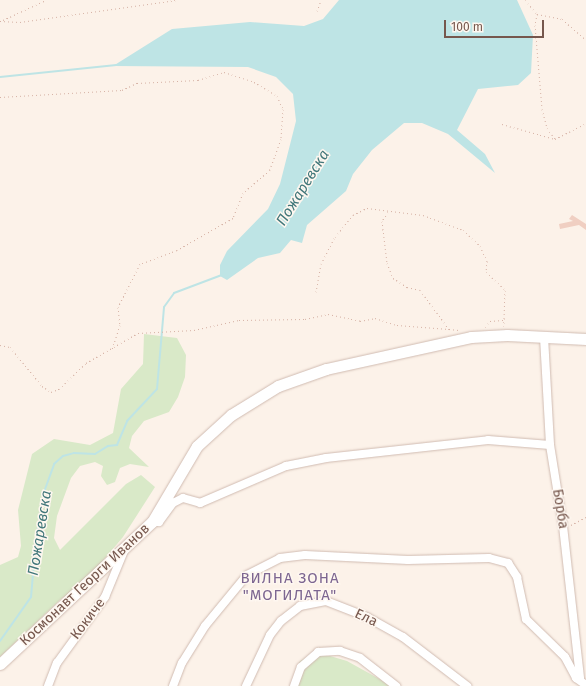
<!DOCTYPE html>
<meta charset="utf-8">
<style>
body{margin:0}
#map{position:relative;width:586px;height:686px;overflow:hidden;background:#fcf2e9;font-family:"Fira Sans",sans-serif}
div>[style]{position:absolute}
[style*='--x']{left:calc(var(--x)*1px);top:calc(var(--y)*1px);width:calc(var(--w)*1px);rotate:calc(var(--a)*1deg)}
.green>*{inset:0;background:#d9e9c8}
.water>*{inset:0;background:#bee4e5}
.stream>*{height:2px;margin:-1px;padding:0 1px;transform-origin:1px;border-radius:1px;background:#bee4e5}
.building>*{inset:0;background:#f0cfc2}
.path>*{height:1px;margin-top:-0.5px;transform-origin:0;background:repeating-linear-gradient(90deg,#d6b2a5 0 1px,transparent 0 4px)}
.roads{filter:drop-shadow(0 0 1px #d0bbb1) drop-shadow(0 0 1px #d0bbb1)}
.street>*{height:8px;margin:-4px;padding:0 4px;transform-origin:4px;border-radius:4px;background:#fff}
.secondary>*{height:11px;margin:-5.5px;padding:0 5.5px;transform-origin:5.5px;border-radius:5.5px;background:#fff}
span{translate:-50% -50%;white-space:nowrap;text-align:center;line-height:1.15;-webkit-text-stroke:3px #fef7f0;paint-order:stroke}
.street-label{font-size:14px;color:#76574d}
.water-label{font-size:15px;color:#41777a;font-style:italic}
.neighbourhood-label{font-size:15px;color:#7d6691;letter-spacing:1px}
.scale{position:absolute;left:444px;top:20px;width:100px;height:18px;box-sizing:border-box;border:2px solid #76574d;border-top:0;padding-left:5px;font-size:12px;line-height:14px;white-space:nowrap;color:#76574d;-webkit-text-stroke:3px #fef7f0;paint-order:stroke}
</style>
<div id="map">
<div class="green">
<i style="clip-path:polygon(144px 334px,177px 338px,186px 355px,185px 377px,178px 397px,169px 412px,144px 421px,132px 436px,129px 448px,149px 467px,130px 464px,120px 468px,115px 482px,107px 485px,101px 476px,103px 466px,95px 462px,80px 466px,71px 478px,57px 516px,54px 538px,60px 550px,126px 484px,141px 475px,155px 487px,123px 537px,85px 582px,61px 599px,0 657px,0 565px,18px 557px,21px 546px,18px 510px,32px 454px,54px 439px,90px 445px,113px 433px,121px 389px,143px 364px)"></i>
<i style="clip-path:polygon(309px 656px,330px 656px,347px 661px,392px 686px,294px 686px,296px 669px,300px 661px)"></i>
</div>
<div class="water">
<i style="clip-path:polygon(339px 0,517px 0,533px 35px,531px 73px,518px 85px,478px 89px,457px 130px,485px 154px,495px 173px,448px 134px,422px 123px,404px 123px,372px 150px,353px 174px,346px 191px,307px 225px,302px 243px,291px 240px,280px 253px,258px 258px,227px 280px,220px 276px,220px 265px,227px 251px,268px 209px,280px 184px,296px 121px,293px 94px,276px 77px,248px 67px,113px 66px,172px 29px,250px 22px,304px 26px,323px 19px)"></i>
</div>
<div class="stream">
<i style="--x:0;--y:77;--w:117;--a:-5.9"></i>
<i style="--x:0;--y:641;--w:54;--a:-54.8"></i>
<i style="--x:31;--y:597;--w:58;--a:-85.1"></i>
<i style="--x:36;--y:539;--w:48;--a:-80.3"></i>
<i style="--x:44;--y:492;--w:30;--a:-70"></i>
<i style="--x:54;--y:464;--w:12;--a:-42"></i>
<i style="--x:63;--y:456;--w:11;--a:-15"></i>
<i style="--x:74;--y:453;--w:21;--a:3"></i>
<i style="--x:95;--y:454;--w:15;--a:-32"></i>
<i style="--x:108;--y:446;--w:9;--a:-6"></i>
<i style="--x:117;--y:445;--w:26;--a:-67"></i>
<i style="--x:127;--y:421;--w:44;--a:-46.8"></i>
<i style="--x:157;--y:389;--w:82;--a:-85.1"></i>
<i style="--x:164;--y:307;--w:17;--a:-54"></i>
<i style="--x:174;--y:293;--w:51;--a:-20.6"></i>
</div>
<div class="building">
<i style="clip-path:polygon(572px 215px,586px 224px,586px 230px,579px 225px,560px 229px,559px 224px,573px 221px,569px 219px)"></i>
</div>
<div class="path">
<i style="--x:525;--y:0;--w:18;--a:49"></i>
<i style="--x:537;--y:14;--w:25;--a:11"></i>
<i style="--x:562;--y:19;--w:32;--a:41"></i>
<i style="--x:317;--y:11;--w:12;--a:-70"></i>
<i style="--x:537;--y:14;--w:11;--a:100"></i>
<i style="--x:535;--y:25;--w:84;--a:85.2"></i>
<i style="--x:542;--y:109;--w:20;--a:75"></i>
<i style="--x:547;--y:128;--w:14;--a:54"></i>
<i style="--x:3;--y:20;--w:47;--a:-24.9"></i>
<i style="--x:0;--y:21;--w:20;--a:3"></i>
<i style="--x:20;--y:22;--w:158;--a:-8"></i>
<i style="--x:0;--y:97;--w:122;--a:-3.3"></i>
<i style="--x:122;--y:90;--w:17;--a:-25"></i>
<i style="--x:137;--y:83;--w:61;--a:-2.8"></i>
<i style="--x:198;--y:80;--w:27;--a:-17"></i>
<i style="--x:224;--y:72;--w:32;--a:18"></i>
<i style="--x:254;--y:82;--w:27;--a:31"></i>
<i style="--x:277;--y:96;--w:14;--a:65"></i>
<i style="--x:283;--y:109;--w:30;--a:94"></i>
<i style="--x:281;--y:139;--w:33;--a:110"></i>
<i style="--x:270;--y:170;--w:35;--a:140"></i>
<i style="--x:243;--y:193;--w:27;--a:112"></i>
<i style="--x:233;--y:218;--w:64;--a:150.3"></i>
<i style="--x:177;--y:250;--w:40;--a:159"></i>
<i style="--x:140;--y:264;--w:48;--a:117.1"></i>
<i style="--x:118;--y:307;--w:18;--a:84"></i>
<i style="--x:120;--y:325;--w:25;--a:108"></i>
<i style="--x:502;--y:124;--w:55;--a:15.8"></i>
<i style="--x:555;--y:139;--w:35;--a:-27"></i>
<i style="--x:388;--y:212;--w:11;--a:124"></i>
<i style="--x:382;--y:221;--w:42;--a:83.2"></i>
<i style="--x:387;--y:263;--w:16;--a:68"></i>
<i style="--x:393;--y:278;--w:17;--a:33"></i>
<i style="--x:407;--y:287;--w:13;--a:13"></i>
<i style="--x:420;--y:290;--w:49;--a:53.4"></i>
<i style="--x:449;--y:329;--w:10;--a:6"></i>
<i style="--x:316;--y:292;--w:28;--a:-80"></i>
<i style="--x:321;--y:264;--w:30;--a:-63"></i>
<i style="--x:335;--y:237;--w:28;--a:-51"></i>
<i style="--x:353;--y:215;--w:16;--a:-27"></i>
<i style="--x:367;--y:208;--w:56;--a:7.1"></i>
<i style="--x:423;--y:215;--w:43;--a:20.6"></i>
<i style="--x:463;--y:230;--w:23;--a:43"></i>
<i style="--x:480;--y:246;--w:17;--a:65"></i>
<i style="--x:487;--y:261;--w:11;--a:95"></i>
<i style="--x:486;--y:272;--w:26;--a:43"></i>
<i style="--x:505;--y:290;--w:36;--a:92"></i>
<i style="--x:485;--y:327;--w:8;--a:-50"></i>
<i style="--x:490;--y:321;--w:13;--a:-4"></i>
<i style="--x:0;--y:345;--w:10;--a:11"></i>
<i style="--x:10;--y:347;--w:50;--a:50.6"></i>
<i style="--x:42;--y:386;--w:11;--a:34"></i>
<i style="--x:51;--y:392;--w:9;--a:-21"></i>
<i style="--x:59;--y:389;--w:37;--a:-44"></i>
<i style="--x:86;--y:363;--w:60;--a:-30"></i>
<i style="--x:138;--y:333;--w:56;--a:-3.1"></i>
<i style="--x:194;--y:330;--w:46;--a:-12.5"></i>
<i style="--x:239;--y:320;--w:66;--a:-0.9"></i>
<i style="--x:305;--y:319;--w:24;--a:-12"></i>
<i style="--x:328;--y:314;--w:33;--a:12"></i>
<i style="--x:360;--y:321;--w:15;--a:-11"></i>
<i style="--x:375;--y:318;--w:23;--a:18"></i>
<i style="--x:397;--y:325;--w:52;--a:4.4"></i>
<i style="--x:571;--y:525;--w:17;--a:-28"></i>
</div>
<div class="roads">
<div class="street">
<i style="--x:544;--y:337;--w:108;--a:86.8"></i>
<i style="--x:550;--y:445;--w:82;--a:80.9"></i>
<i style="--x:563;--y:526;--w:153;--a:83.6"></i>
<i style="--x:152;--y:522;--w:7;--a:0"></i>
<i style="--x:159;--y:522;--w:24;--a:-54"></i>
<i style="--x:173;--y:503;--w:11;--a:-27"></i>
<i style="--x:183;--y:498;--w:18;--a:16"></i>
<i style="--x:200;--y:503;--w:94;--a:-23.3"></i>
<i style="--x:286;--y:466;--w:41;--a:-11.3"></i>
<i style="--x:326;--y:458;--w:163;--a:-6.3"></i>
<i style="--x:488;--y:440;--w:62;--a:4.6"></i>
<i style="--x:48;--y:686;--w:25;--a:-69"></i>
<i style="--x:57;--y:663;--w:82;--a:-54"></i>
<i style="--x:105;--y:597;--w:50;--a:-67.6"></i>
<i style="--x:173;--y:686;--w:25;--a:-69"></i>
<i style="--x:182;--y:663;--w:44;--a:-58.1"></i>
<i style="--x:205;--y:626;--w:66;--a:-50.5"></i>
<i style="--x:247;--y:575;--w:37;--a:-27"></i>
<i style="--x:280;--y:558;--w:25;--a:-7"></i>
<i style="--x:305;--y:555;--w:103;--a:2.8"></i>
<i style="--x:408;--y:560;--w:81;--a:-1.4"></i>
<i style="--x:489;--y:558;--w:20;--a:15"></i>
<i style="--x:508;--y:563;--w:17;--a:57"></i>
<i style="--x:517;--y:577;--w:43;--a:77.9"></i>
<i style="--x:526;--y:619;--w:54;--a:44.3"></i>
<i style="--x:565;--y:657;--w:24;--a:62"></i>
<i style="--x:576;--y:678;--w:12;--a:35"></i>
<i style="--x:246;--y:686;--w:56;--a:-64.8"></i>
<i style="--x:270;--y:635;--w:18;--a:-52"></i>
<i style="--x:281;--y:621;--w:24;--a:-38"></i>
<i style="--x:300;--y:606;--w:26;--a:-11"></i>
<i style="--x:326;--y:601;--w:44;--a:21.3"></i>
<i style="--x:367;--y:617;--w:41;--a:29.1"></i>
<i style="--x:403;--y:637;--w:81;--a:37.4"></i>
<i style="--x:294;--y:686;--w:20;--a:-70"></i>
<i style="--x:301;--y:667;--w:23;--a:-41"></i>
<i style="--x:318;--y:652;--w:22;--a:-3"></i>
<i style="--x:340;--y:651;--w:21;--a:19"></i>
<i style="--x:360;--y:658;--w:46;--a:37.9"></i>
</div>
<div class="secondary">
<i style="--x:0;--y:664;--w:208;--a:-43.1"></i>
<i style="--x:152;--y:522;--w:88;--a:-59.4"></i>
<i style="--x:197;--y:446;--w:46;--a:-42.4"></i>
<i style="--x:231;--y:415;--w:55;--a:-31.7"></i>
<i style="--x:278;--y:386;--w:51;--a:-19.5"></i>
<i style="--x:326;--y:369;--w:148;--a:-12.4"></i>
<i style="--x:471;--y:337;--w:36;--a:-3"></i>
<i style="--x:507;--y:335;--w:79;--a:2.9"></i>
</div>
</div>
<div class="street-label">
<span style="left:560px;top:509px;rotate:81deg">Борба</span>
<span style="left:85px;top:585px;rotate:-43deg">Космонавт Георги Иванов</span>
<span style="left:366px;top:618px;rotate:25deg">Ела</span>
<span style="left:88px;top:619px;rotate:-53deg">Кокиче</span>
</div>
<div class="water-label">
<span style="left:303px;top:188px;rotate:-58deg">Пожаревска</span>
<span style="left:40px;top:533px;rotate:-81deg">Пожаревска</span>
</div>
<div class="neighbourhood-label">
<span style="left:290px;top:587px">ВИЛНА ЗОНА<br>"МОГИЛАТА"</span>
</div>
<div class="scale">100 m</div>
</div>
